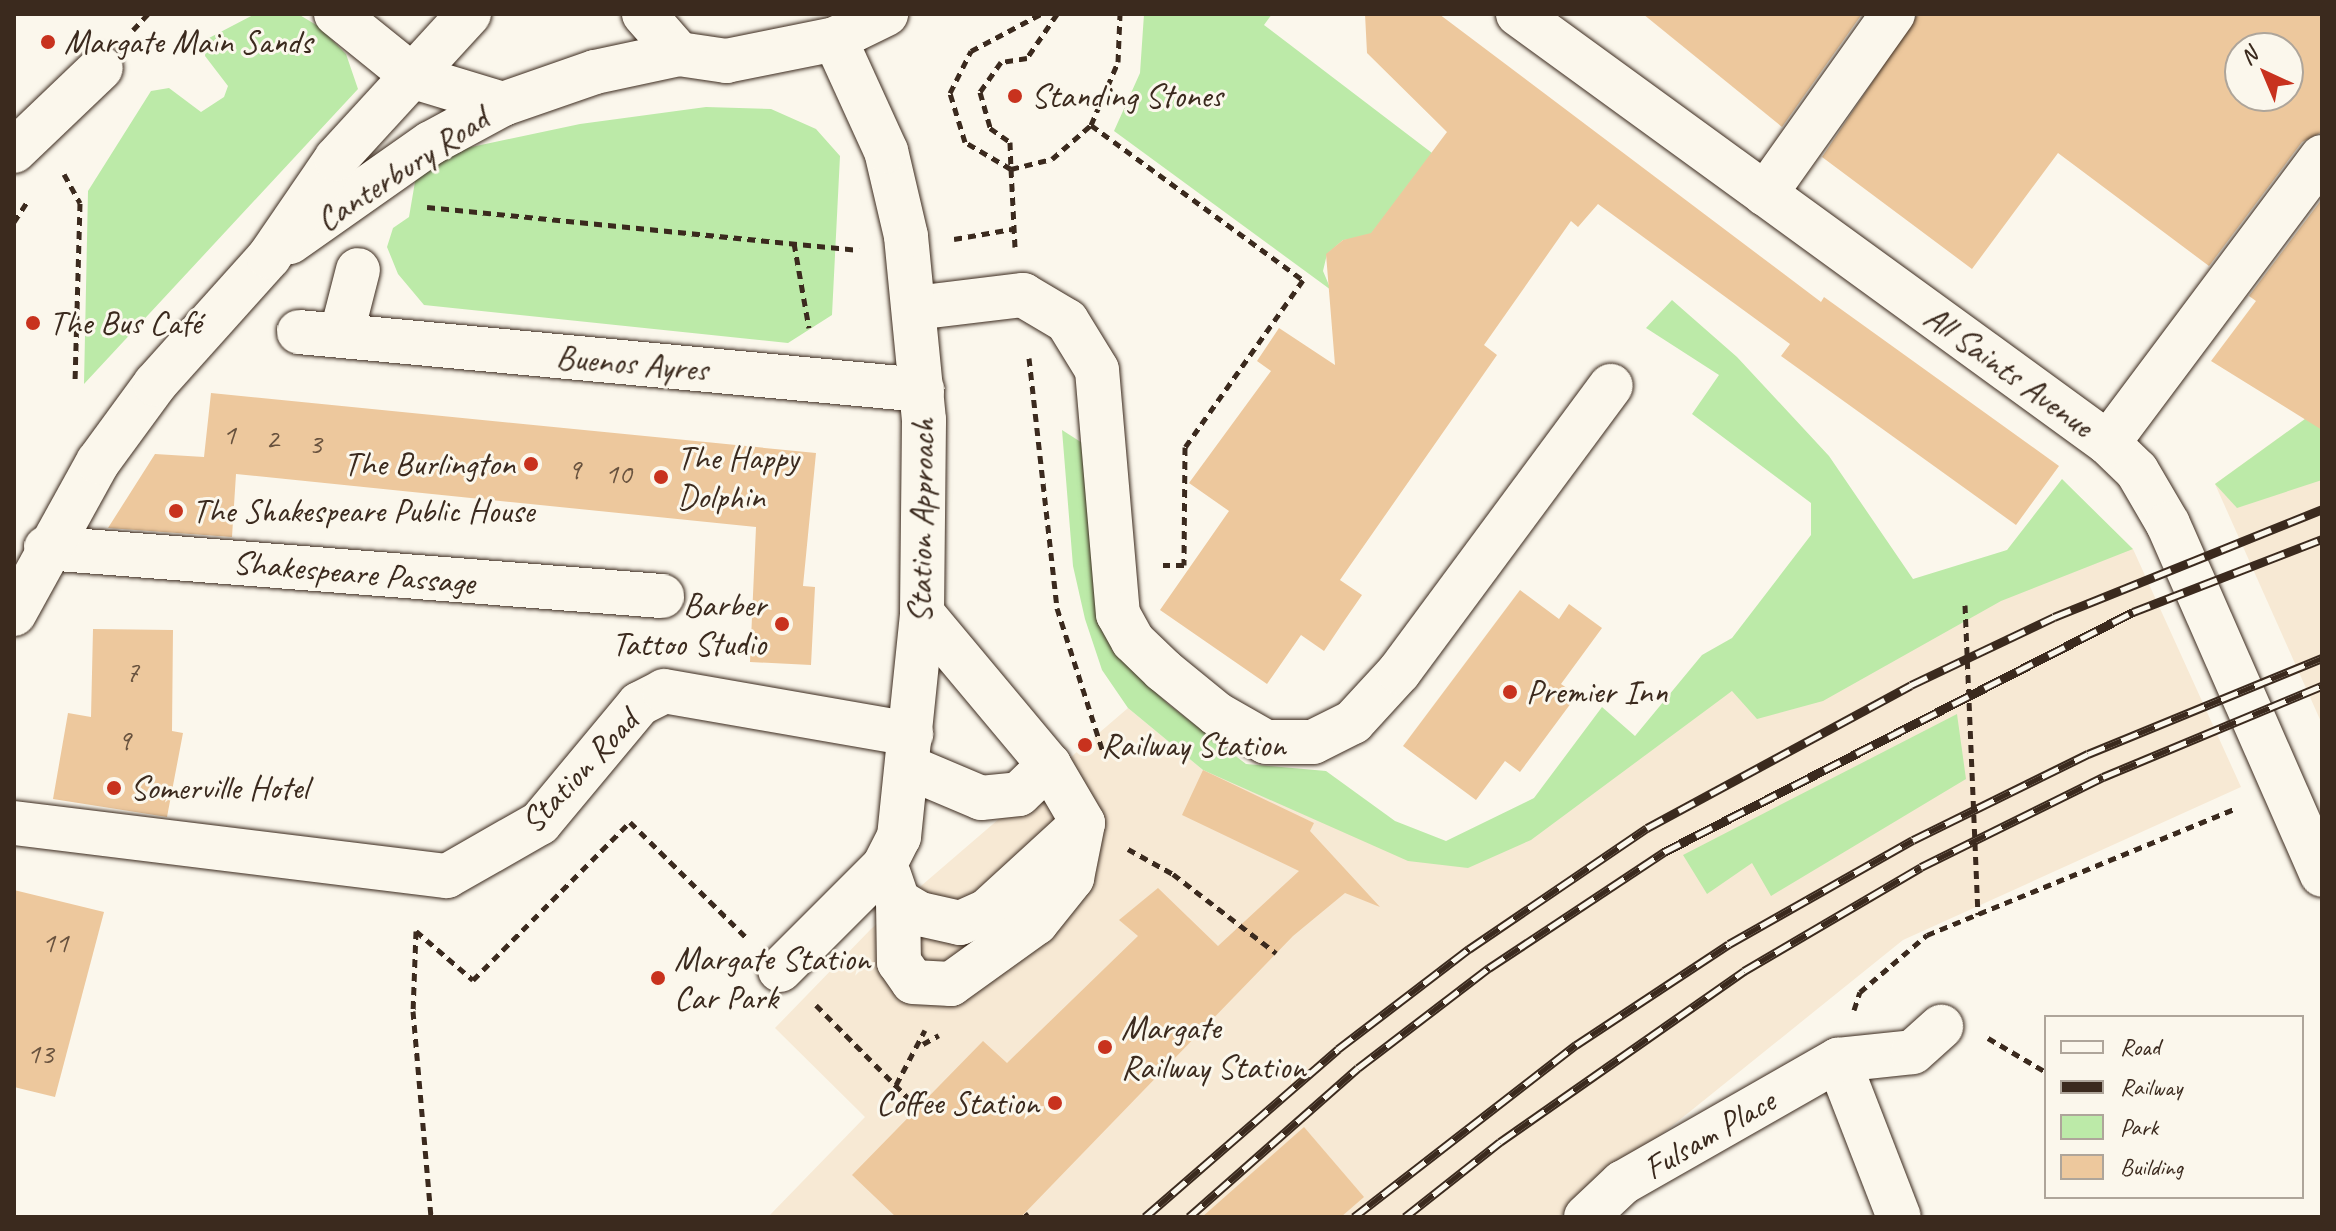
<!DOCTYPE html>
<meta charset="utf-8">
<style>
body{margin:0}
#map{position:relative;width:2336px;height:1231px;overflow:hidden;background:#fbf7ec;font-family:Caveat,sans-serif}
div>[style]{position:absolute}
[style*='--x']{left:calc(var(--x)*1px);top:calc(var(--y)*1px);width:calc(var(--w)*1px);rotate:calc(var(--a)*1deg)}
.built>*{inset:0;background:#f7e9d4}
.green>*{inset:0;background:#bceaa8}
.building>*{inset:0;background:#edc89d}
.path>*{height:5px;margin-top:-2.5px;transform-origin:0;background:repeating-linear-gradient(90deg,#3b2a1e 0 8px,transparent 0 14px)}
.roads{filter:drop-shadow(0 0 2px #3b2a1e) drop-shadow(0 0 2px #3b2a1e)}
.minor>*{height:44px;margin:-22px;padding:0 22px;transform-origin:22px;border-radius:22px;background:#fbf7ec}
.highway>*{height:44px;margin:-22px;padding:0 22px;transform-origin:22px;border-radius:22px;background:#fbf7ec}
.rail>*{height:9px;margin-top:-4.5px;transform-origin:0;background:repeating-linear-gradient(90deg,#fbf7ec 0 18px,#3b2a1e 0 36px);box-sizing:border-box;border-block:2px solid #3b2a1e}
.dots>*{width:22px;height:22px;translate:-50% -50%;box-sizing:border-box;border:4px solid #fbf7ec;border-radius:50%}
span{translate:-50% -50%;white-space:nowrap;text-align:center;line-height:1.15;-webkit-text-stroke:6px #fbf7ec;paint-order:stroke}
.number-label{font-size:30px;color:#68523e}
.number-label span{-webkit-text-stroke-width:0}
.poi-label{font-size:34px;color:#3b2a1e}
.left{translate:0 -50%;text-align:left}
.right{translate:-100% -50%;text-align:right}
.street-label{font-size:34px;color:#3b2a1e}
.frame{position:absolute;inset:0;border:16px solid #3b2a1e;pointer-events:none}
.legend{position:absolute;left:2044px;top:1015px;width:260px;height:184px;box-sizing:border-box;background:#fbf7ec;border:2px solid #aea59a;margin:0;padding:10px 14px;list-style:none;font-size:24px;color:#3b2a1e}
.legend li{display:flex;align-items:center;gap:16px;height:40px}
.legend b{width:40px;border:2px solid #aea59a}
.north{position:absolute;left:2224px;top:32px;width:80px;height:80px;box-sizing:border-box;background:#fbf7ec;border:2px solid #aea59a;border-radius:50%;rotate:316deg;font-size:22px;font-weight:700;line-height:32px;text-align:center;color:#3b2a1e}
.north::after{content:'';display:block;margin:auto;width:28px;height:36px;background:#c8321e;clip-path:polygon(50% 0,100% 100%,50% 72%,0 100%)}
</style>
<div id="map">
<div class="built">
<i style="clip-path:polygon(2322px 415px,2322px 724px,2215px 484px,2305px 419px)"></i>
<i style="clip-path:polygon(2133px 549px,2241px 787px,1903px 940px,1559px 1217px,768px 1217px,865px 1117px,775px 1028px,871px 929px,1128px 708px,1203px 770px,1468px 868px,1732px 691px,2007px 550px)"></i>
</div>
<div class="green">
<i style="clip-path:polygon(255px 14px,298px 14px,318px 26px,346px 54px,358px 89px,84px 384px,88px 191px,151px 91px,169px 88px,201px 112px,224px 97px,228px 86px,205px 56px,206px 46px,209px 38px)"></i>
<i style="clip-path:polygon(1144px 14px,1272px 14px,1264px 25px,1432px 153px,1368px 238px,1343px 240px,1327px 254px,1323px 271px,1331px 290px,1114px 131px,1140px 73px)"></i>
<i style="clip-path:polygon(706px 107px,771px 109px,816px 129px,840px 156px,832px 315px,788px 343px,424px 305px,398px 274px,387px 247px,393px 228px,409px 217px,417px 170px,462px 149px,580px 124px)"></i>
<i style="clip-path:polygon(1672px 300px,1737px 357px,1829px 456px,1913px 579px,2007px 550px,2062px 479px,2133px 549px,2001px 601px,1823px 701px,1757px 719px,1732px 691px,1531px 840px,1468px 868px,1408px 861px,1203px 770px,1128px 708px,1102px 670px,1085px 619px,1073px 566px,1062px 430px,1087px 446px,1103px 618px,1112px 650px,1168px 704px,1246px 764px,1326px 771px,1395px 821px,1446px 841px,1534px 798px,1602px 707px,1635px 736px,1702px 655px,1732px 638px,1811px 535px,1811px 503px,1692px 414px,1719px 375px,1646px 328px)"></i>
<i style="clip-path:polygon(2322px 415px,2322px 480px,2237px 508px,2215px 484px,2305px 419px)"></i>
<i style="clip-path:polygon(1957px 714px,1966px 779px,1771px 896px,1752px 863px,1707px 894px,1683px 855px)"></i>
</div>
<div class="building">
<i style="clip-path:polygon(1365px 14px,1439px 14px,1821px 302px,1824px 297px,2059px 466px,2016px 525px,1781px 356px,1790px 344px,1598px 204px,1578px 227px,1571px 221px,1484px 345px,1497px 355px,1340px 580px,1362px 595px,1342px 624px,1324px 651px,1301px 635px,1267px 684px,1160px 610px,1229px 511px,1189px 483px,1271px 371px,1257px 361px,1279px 328px,1335px 365px,1326px 254px,1343px 240px,1371px 233px,1447px 132px,1367px 53px)"></i>
<i style="clip-path:polygon(1643px 14px,1862px 14px,1782px 127px)"></i>
<i style="clip-path:polygon(evenodd,1918px 14px,2322px 14px,2322px 132px,2302px 142px,2209px 266px,2058px 153px,1972px 269px,1822px 157px,1918px 14px,2240px 48px,2288px 48px,2288px 96px,2240px 96px,2240px 48px)"></i>
<i style="clip-path:polygon(2322px 199px,2322px 430px,2211px 361px,2256px 301px,2249px 296px)"></i>
<i style="clip-path:polygon(211px 393px,816px 453px,803px 586px,815px 587px,811px 665px,750px 662px,756px 527px,236px 474px,232px 537px,108px 528px,155px 454px,204px 457px)"></i>
<i style="clip-path:polygon(1520px 590px,1559px 619px,1569px 604px,1602px 628px,1561px 684px,1577px 695px,1520px 772px,1505px 761px,1476px 800px,1403px 746px)"></i>
<i style="clip-path:polygon(93px 629px,173px 630px,172px 731px,183px 733px,167px 817px,53px 799px,68px 713px,91px 717px)"></i>
<i style="clip-path:polygon(1203px 770px,1314px 823px,1310px 831px,1380px 907px,1345px 893px,1293px 936px,1021px 1217px,896px 1217px,852px 1175px,983px 1041px,1007px 1063px,1138px 936px,1119px 920px,1158px 888px,1218px 946px,1299px 871px,1182px 815px)"></i>
<i style="clip-path:polygon(14px 890px,104px 912px,55px 1097px,14px 1087px)"></i>
<i style="clip-path:polygon(1304px 1127px,1364px 1197px,1341px 1217px,1202px 1217px)"></i>
</div>
<div class="path">
<i style="--x:1057;--y:14;--w:53;--a:124.3"></i>
<i style="--x:1027;--y:58;--w:26;--a:171"></i>
<i style="--x:1001;--y:62;--w:37;--a:125"></i>
<i style="--x:980;--y:92;--w:37;--a:74"></i>
<i style="--x:990;--y:128;--w:24;--a:35"></i>
<i style="--x:1010;--y:142;--w:27;--a:88"></i>
<i style="--x:1011;--y:169;--w:42;--a:-13.7"></i>
<i style="--x:1052;--y:159;--w:52;--a:-41.1"></i>
<i style="--x:1091;--y:125;--w:69;--a:-66.8"></i>
<i style="--x:1118;--y:62;--w:48;--a:-87.6"></i>
<i style="--x:133;--y:30;--w:22;--a:-47"></i>
<i style="--x:1091;--y:125;--w:263;--a:36.2"></i>
<i style="--x:1303;--y:280;--w:204;--a:125.2"></i>
<i style="--x:1185;--y:447;--w:118;--a:90.5"></i>
<i style="--x:1184;--y:565;--w:21;--a:180"></i>
<i style="--x:64;--y:174;--w:33;--a:61"></i>
<i style="--x:80;--y:203;--w:181;--a:91.6"></i>
<i style="--x:427;--y:207;--w:434;--a:5.7"></i>
<i style="--x:14;--y:222;--w:27;--a:-57"></i>
<i style="--x:954;--y:239;--w:59;--a:-9.8"></i>
<i style="--x:794;--y:243;--w:86;--a:80"></i>
<i style="--x:1015;--y:247;--w:78;--a:-92.9"></i>
<i style="--x:1011;--y:169;--w:53;--a:-149.6"></i>
<i style="--x:965;--y:142;--w:51;--a:-107"></i>
<i style="--x:950;--y:93;--w:47;--a:-63.4"></i>
<i style="--x:971;--y:51;--w:79;--a:-27.9"></i>
<i style="--x:1029;--y:358;--w:252;--a:83.6"></i>
<i style="--x:1057;--y:608;--w:157;--a:72.3"></i>
<i style="--x:1965;--y:605;--w:310;--a:87.6"></i>
<i style="--x:1128;--y:849;--w:51;--a:29.1"></i>
<i style="--x:1173;--y:874;--w:130;--a:37.5"></i>
<i style="--x:416;--y:931;--w:75;--a:40.7"></i>
<i style="--x:473;--y:980;--w:223;--a:-45.2"></i>
<i style="--x:630;--y:822;--w:163;--a:44.8"></i>
<i style="--x:416;--y:931;--w:80;--a:92.1"></i>
<i style="--x:413;--y:1011;--w:207;--a:85"></i>
<i style="--x:816;--y:1005;--w:144;--a:45.3"></i>
<i style="--x:1854;--y:1010;--w:19;--a:-72"></i>
<i style="--x:1860;--y:992;--w:88;--a:-40.4"></i>
<i style="--x:1927;--y:935;--w:335;--a:-22.3"></i>
<i style="--x:1988;--y:1038;--w:67;--a:30.4"></i>
<i style="--x:923;--y:1044;--w:18;--a:-29"></i>
<i style="--x:896;--y:1085;--w:62;--a:-62.2"></i>
<i style="--x:1025;--y:1213;--w:5;--a:53"></i>
</div>
<div class="roads">
<div class="minor">
<i style="--x:336;--y:14;--w:100;--a:38.9"></i>
<i style="--x:414;--y:77;--w:93;--a:16.9"></i>
<i style="--x:1518;--y:14;--w:729;--a:36.02"></i>
<i style="--x:2108;--y:443;--w:40;--a:44"></i>
<i style="--x:2137;--y:471;--w:61;--a:59.7"></i>
<i style="--x:2168;--y:524;--w:383;--a:66.3"></i>
<i style="--x:14;--y:151;--w:120;--a:-43.7"></i>
<i style="--x:1765;--y:194;--w:221;--a:-54.6"></i>
<i style="--x:915;--y:308;--w:109;--a:-6.9"></i>
<i style="--x:1023;--y:295;--w:51;--a:30.6"></i>
<i style="--x:1067;--y:321;--w:57;--a:58.5"></i>
<i style="--x:1097;--y:370;--w:245;--a:85.1"></i>
<i style="--x:1118;--y:614;--w:31;--a:61"></i>
<i style="--x:1133;--y:641;--w:42;--a:44"></i>
<i style="--x:1163;--y:670;--w:70;--a:39.2"></i>
<i style="--x:1217;--y:714;--w:56;--a:29.7"></i>
<i style="--x:1266;--y:742;--w:47;--a:0"></i>
<i style="--x:1313;--y:742;--w:45;--a:-26.6"></i>
<i style="--x:1353;--y:722;--w:68;--a:-47.4"></i>
<i style="--x:1399;--y:672;--w:356;--a:-53.5"></i>
<i style="--x:299;--y:332;--w:626;--a:5.32"></i>
<i style="--x:341;--y:336;--w:68;--a:-75.6"></i>
<i style="--x:2108;--y:443;--w:357;--a:-53.2"></i>
<i style="--x:46;--y:548;--w:618;--a:4.46"></i>
<i style="--x:908;--y:767;--w:79;--a:23"></i>
<i style="--x:981;--y:798;--w:38;--a:-6"></i>
<i style="--x:1019;--y:794;--w:42;--a:-44"></i>
<i style="--x:14;--y:823;--w:436;--a:7"></i>
<i style="--x:447;--y:876;--w:107;--a:-29.7"></i>
<i style="--x:540;--y:823;--w:155;--a:-50.2"></i>
<i style="--x:639;--y:704;--w:28;--a:-27"></i>
<i style="--x:664;--y:691;--w:251;--a:9.9"></i>
<i style="--x:889;--y:875;--w:28;--a:71"></i>
<i style="--x:898;--y:901;--w:26;--a:31"></i>
<i style="--x:920;--y:914;--w:41;--a:12.7"></i>
<i style="--x:960;--y:923;--w:30;--a:-24"></i>
<i style="--x:987;--y:911;--w:130;--a:-42.5"></i>
<i style="--x:898;--y:901;--w:61;--a:89.1"></i>
<i style="--x:899;--y:962;--w:24;--a:55"></i>
<i style="--x:913;--y:982;--w:38;--a:3"></i>
<i style="--x:951;--y:984;--w:105;--a:-35.7"></i>
<i style="--x:1036;--y:923;--w:58;--a:-51.3"></i>
<i style="--x:1072;--y:878;--w:56;--a:-78.7"></i>
<i style="--x:1083;--y:823;--w:67;--a:-120.4"></i>
<i style="--x:1049;--y:765;--w:198;--a:-129.9"></i>
<i style="--x:780;--y:970;--w:147;--a:-45"></i>
<i style="--x:884;--y:866;--w:33;--a:-63"></i>
<i style="--x:899;--y:837;--w:225;--a:-84.1"></i>
<i style="--x:922;--y:613;--w:193;--a:-89.4"></i>
<i style="--x:924;--y:420;--w:185;--a:-95.6"></i>
<i style="--x:906;--y:236;--w:87;--a:-103.2"></i>
<i style="--x:886;--y:151;--w:123;--a:-114.5"></i>
<i style="--x:1838;--y:1060;--w:168;--a:68.8"></i>
<i style="--x:1586;--y:1217;--w:50;--a:-43.4"></i>
<i style="--x:1622;--y:1183;--w:249;--a:-29.7"></i>
<i style="--x:1838;--y:1060;--w:75;--a:-6.1"></i>
<i style="--x:1913;--y:1052;--w:38;--a:-42"></i>
</div>
<div class="highway">
<i style="--x:644;--y:14;--w:53;--a:48.8"></i>
<i style="--x:679;--y:54;--w:48;--a:8.5"></i>
<i style="--x:726;--y:61;--w:111;--a:-11.4"></i>
<i style="--x:835;--y:39;--w:57;--a:-26.1"></i>
<i style="--x:290;--y:242;--w:172;--a:-35.1"></i>
<i style="--x:431;--y:143;--w:82;--a:-28.4"></i>
<i style="--x:503;--y:104;--w:97;--a:-19.2"></i>
<i style="--x:595;--y:72;--w:86;--a:-12.1"></i>
<i style="--x:14;--y:614;--w:174;--a:-61.1"></i>
<i style="--x:98;--y:462;--w:97;--a:-53.8"></i>
<i style="--x:155;--y:384;--w:171;--a:-48.1"></i>
<i style="--x:269;--y:257;--w:119;--a:-55.6"></i>
<i style="--x:336;--y:159;--w:197;--a:-47.5"></i>
</div>
</div>
<div class="rail">
<i style="--x:1145;--y:1217;--w:256;--a:-41"></i>
<i style="--x:1338;--y:1049;--w:165;--a:-37.4"></i>
<i style="--x:1469;--y:949;--w:215;--a:-34.2"></i>
<i style="--x:1647;--y:828;--w:300;--a:-28.4"></i>
<i style="--x:1911;--y:685;--w:158;--a:-25.4"></i>
<i style="--x:2054;--y:617;--w:289;--a:-21.9"></i>
<i style="--x:1189;--y:1217;--w:225;--a:-41.4"></i>
<i style="--x:1358;--y:1068;--w:165;--a:-37.4"></i>
<i style="--x:1489;--y:968;--w:210;--a:-33.5"></i>
<i style="--x:1664;--y:852;--w:527;--a:-27.1"></i>
<i style="--x:2133;--y:612;--w:203;--a:-21.1"></i>
<i style="--x:1354;--y:1217;--w:281;--a:-37.8"></i>
<i style="--x:1576;--y:1045;--w:183;--a:-33.4"></i>
<i style="--x:1729;--y:944;--w:211;--a:-29.5"></i>
<i style="--x:1913;--y:840;--w:195;--a:-26.2"></i>
<i style="--x:2088;--y:754;--w:253;--a:-22.3"></i>
<i style="--x:1405;--y:1217;--w:121;--a:-38.3"></i>
<i style="--x:1500;--y:1142;--w:298;--a:-35"></i>
<i style="--x:1744;--y:971;--w:205;--a:-30.4"></i>
<i style="--x:1921;--y:867;--w:203;--a:-26.3"></i>
<i style="--x:2103;--y:777;--w:237;--a:-22.6"></i>
</div>
<div class="dots">
<i style="left:48px;top:42px;background:#c8321e"></i>
<i style="left:1015px;top:96px;background:#c8321e"></i>
<i style="left:33px;top:323px;background:#c8321e"></i>
<i style="left:531px;top:464px;background:#c8321e"></i>
<i style="left:661px;top:477px;background:#c8321e"></i>
<i style="left:176px;top:511px;background:#c8321e"></i>
<i style="left:782px;top:624px;background:#c8321e"></i>
<i style="left:1510px;top:692px;background:#c8321e"></i>
<i style="left:1085px;top:745px;background:#c8321e"></i>
<i style="left:114px;top:788px;background:#c8321e"></i>
<i style="left:658px;top:978px;background:#c8321e"></i>
<i style="left:1105px;top:1047px;background:#c8321e"></i>
<i style="left:1055px;top:1103px;background:#c8321e"></i>
</div>
<div class="number-label">
<span style="left:229px;top:434px">1</span>
<span style="left:272px;top:438px">2</span>
<span style="left:315px;top:443px">3</span>
<span style="left:574px;top:469px">9</span>
<span style="left:618px;top:473px">10</span>
<span style="left:132px;top:671px">7</span>
<span style="left:124px;top:740px">9</span>
<span style="left:55px;top:942px">11</span>
<span style="left:40px;top:1053px">13</span>
</div>
<div class="poi-label">
<span class="left" style="left:64px;top:42px">Margate Main Sands</span>
<span class="left" style="left:1031px;top:96px">Standing Stones</span>
<span class="left" style="left:49px;top:323px">The Bus Café</span>
<span class="left" style="left:677px;top:477px">The Happy<br>Dolphin</span>
<span class="right" style="left:515px;top:464px">The Burlington</span>
<span class="left" style="left:192px;top:511px">The Shakespeare Public House</span>
<span class="right" style="left:766px;top:624px">Barber<br>Tattoo Studio</span>
<span class="left" style="left:1526px;top:692px">Premier Inn</span>
<span class="left" style="left:1101px;top:745px">Railway Station</span>
<span class="left" style="left:130px;top:788px">Somerville Hotel</span>
<span class="left" style="left:674px;top:978px">Margate Station<br>Car Park</span>
<span class="left" style="left:1121px;top:1047px">Margate<br>Railway Station</span>
<span class="right" style="left:1039px;top:1103px">Coffee Station</span>
</div>
<div class="street-label">
<span style="left:402px;top:169px;rotate:-33deg">Canterbury Road</span>
<span style="left:632px;top:363px;rotate:5deg">Buenos Ayres</span>
<span style="left:2009px;top:371px;rotate:36deg">All Saints Avenue</span>
<span style="left:921px;top:521px;rotate:-89deg">Station Approach</span>
<span style="left:354px;top:572px;rotate:5deg">Shakespeare Passage</span>
<span style="left:579px;top:771px;rotate:-47deg">Station Road</span>
<span style="left:1709px;top:1134px;rotate:-30deg">Fulsam Place</span>
</div>
<div class="frame"></div>
<ul class="legend">
<li><b style="height:10px;background:#fbf7ec"></b>Road</li>
<li><b style="height:10px;background:#3b2a1e"></b>Railway</li>
<li><b style="height:22px;background:#bceaa8"></b>Park</li>
<li><b style="height:22px;background:#edc89d"></b>Building</li>
</ul>
<div class="north">N</div>
</div>
